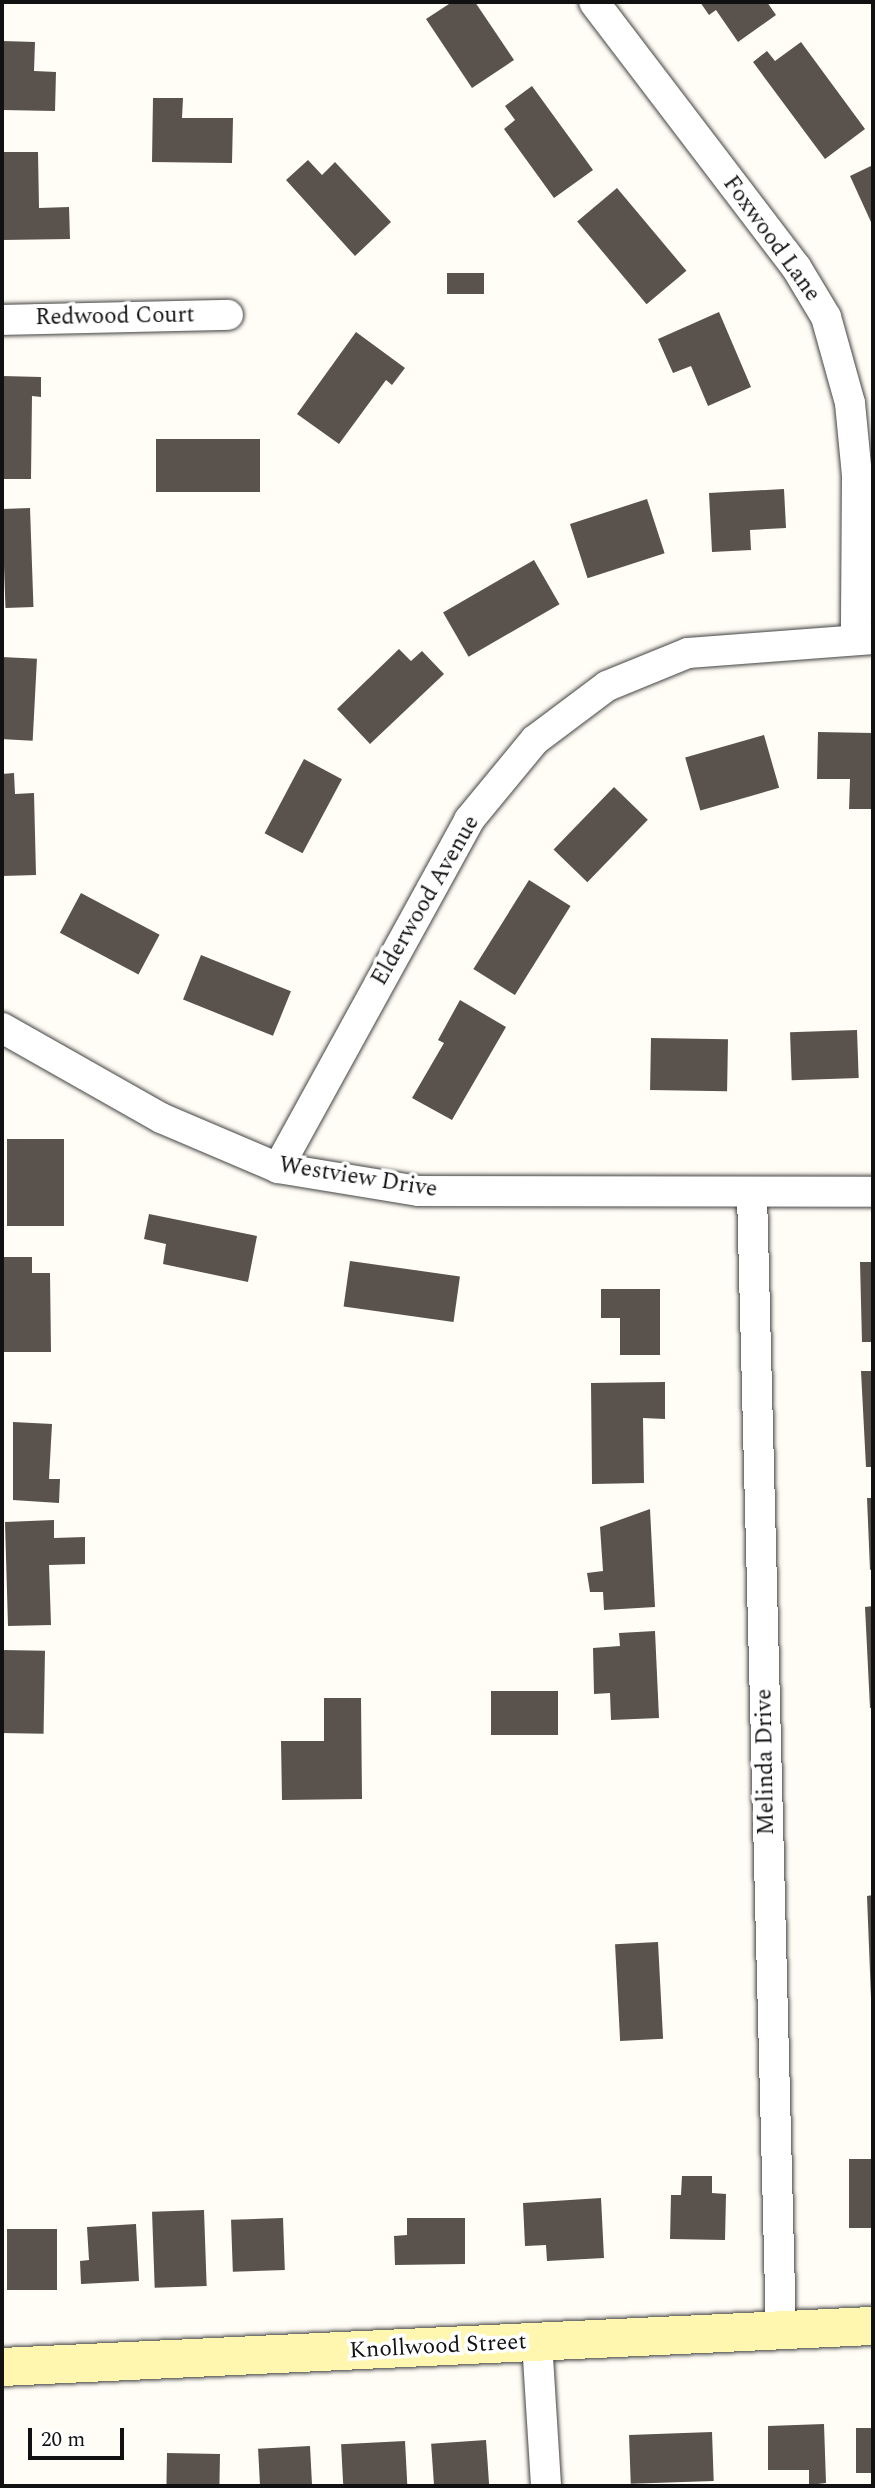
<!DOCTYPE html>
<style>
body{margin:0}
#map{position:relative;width:875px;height:2488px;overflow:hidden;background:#fffdf5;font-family:Spectral,serif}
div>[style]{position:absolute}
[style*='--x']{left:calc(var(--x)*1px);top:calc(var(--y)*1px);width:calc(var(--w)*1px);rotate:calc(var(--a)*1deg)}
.building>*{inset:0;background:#5a524d;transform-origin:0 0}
.roads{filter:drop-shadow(0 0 2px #444) drop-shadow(0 0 2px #444)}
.street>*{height:30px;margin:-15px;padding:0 15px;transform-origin:15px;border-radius:15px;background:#fff}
.secondary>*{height:38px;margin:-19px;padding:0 19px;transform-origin:19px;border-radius:19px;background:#fff6b0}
span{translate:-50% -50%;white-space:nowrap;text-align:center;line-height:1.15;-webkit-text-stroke:7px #fff;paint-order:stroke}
.street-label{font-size:23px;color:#111}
.frame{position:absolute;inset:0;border:4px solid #111;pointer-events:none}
.scale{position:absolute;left:28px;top:2428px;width:96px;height:32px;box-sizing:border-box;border:4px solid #111;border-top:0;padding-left:9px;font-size:21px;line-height:24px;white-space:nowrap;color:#111;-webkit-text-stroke:5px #fff;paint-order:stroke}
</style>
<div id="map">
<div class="building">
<i style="clip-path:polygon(452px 2px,475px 2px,514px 60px,472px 88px,426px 19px)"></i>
<i style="clip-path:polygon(700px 2px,767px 2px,776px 15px,738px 42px,716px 10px,709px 15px)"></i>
<i style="clip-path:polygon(2px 41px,35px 42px,34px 71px,56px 72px,55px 111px,2px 110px)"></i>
<i style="clip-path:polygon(801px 42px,865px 129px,825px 159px,753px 62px,767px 51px,775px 61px)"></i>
<i style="clip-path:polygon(532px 86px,593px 170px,554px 198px,504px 129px,515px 120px,505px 106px)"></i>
<i style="clip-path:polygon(153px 98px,183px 98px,182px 118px,233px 118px,232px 163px,152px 162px)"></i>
<i style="clip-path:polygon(2px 152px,38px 152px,39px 208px,69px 207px,70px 239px,2px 240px)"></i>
<i style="clip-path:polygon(308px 160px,322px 175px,335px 162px,391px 222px,355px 256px,286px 180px)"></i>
<i style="clip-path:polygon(873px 165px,873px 221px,871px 222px,850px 176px)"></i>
<i style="left:617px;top:188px;width:108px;height:52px;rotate:50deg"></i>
<i style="left:447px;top:273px;width:37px;height:21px"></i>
<i style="clip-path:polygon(719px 312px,751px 387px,708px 406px,691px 366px,673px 373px,658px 339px)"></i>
<i style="clip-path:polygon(356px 332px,405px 368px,392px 385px,386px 380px,339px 444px,297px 414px)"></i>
<i style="clip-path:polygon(2px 376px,41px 377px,41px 397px,32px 396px,31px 479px,2px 479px)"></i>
<i style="left:156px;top:439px;width:104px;height:53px"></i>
<i style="clip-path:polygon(784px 489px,786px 528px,750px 530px,751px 550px,712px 552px,709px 493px)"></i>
<i style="left:647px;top:499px;width:57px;height:81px;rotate:72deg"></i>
<i style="left:30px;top:508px;width:99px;height:28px;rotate:88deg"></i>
<i style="left:534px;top:560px;width:51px;height:105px;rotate:60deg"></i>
<i style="clip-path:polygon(399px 649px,411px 661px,422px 651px,444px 674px,370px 744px,337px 709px)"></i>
<i style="left:2px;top:657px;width:35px;height:82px;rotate:3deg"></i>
<i style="clip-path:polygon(818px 732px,873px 733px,873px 809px,849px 809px,850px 779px,817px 779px)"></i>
<i style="left:764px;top:735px;width:55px;height:82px;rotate:74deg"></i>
<i style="left:304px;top:759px;width:43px;height:84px;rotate:28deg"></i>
<i style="clip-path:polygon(14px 773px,15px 794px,34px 793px,36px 875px,2px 876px,2px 774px)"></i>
<i style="left:614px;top:787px;width:47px;height:87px;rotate:44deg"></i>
<i style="left:529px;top:880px;width:49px;height:105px;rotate:32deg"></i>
<i style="left:81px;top:893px;width:89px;height:45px;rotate:28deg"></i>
<i style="left:201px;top:955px;width:97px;height:48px;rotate:22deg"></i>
<i style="clip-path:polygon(460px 1000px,506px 1027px,452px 1120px,412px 1098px,444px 1043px,438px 1040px)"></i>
<i style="left:857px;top:1030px;width:48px;height:67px;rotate:88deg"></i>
<i style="left:651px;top:1038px;width:77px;height:52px;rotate:1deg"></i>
<i style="left:7px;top:1139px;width:57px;height:87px"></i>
<i style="clip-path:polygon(149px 1214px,257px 1236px,248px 1282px,163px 1264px,166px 1244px,144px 1239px)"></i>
<i style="clip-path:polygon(2px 1257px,32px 1257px,32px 1273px,50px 1273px,51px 1352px,2px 1352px)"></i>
<i style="left:350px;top:1261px;width:111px;height:46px;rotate:8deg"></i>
<i style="clip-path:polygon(860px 1262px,873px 1262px,873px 1342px,862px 1342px)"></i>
<i style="clip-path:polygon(601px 1289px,660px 1289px,660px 1355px,620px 1355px,620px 1318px,601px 1318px)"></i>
<i style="clip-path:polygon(861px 1371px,873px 1371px,873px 1467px,866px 1467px)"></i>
<i style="clip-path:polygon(665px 1382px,665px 1419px,643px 1418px,644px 1483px,592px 1484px,591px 1383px)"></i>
<i style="clip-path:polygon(13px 1422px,52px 1424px,49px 1479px,60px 1479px,59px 1503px,13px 1500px)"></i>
<i style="clip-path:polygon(867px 1498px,873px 1498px,873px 1569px,870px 1570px)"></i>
<i style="clip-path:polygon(650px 1509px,655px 1607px,604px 1610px,603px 1592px,590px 1592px,587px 1573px,603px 1571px,600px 1527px)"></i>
<i style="clip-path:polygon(54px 1520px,54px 1538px,85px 1537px,85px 1564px,49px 1565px,51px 1625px,8px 1626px,5px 1522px)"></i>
<i style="clip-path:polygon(873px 1606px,873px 1708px,870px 1708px,865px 1607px)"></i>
<i style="clip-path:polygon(655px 1631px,659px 1718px,611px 1720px,610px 1693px,594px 1694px,593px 1648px,620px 1646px,619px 1633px)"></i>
<i style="left:2px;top:1650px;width:43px;height:83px;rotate:1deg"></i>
<i style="left:491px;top:1691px;width:67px;height:44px"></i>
<i style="clip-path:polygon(324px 1698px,361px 1698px,362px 1799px,282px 1800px,281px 1741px,324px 1741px)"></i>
<i style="clip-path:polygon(873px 1895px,873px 1998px,871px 1998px,867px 1896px)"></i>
<i style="left:658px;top:1942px;width:97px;height:43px;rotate:87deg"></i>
<i style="left:849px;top:2159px;width:24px;height:69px"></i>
<i style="clip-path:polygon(682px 2176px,712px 2176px,712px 2193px,726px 2194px,725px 2240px,670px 2239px,671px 2195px,681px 2195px)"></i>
<i style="clip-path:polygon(601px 2198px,604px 2258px,547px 2261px,546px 2245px,525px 2246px,523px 2203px)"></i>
<i style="left:204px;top:2210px;width:76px;height:52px;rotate:88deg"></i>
<i style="left:283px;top:2218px;width:52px;height:52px;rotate:88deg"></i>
<i style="clip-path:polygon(407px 2218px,465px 2218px,465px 2264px,395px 2265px,394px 2236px,407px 2235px)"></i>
<i style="clip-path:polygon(136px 2224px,139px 2281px,81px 2284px,80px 2261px,89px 2260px,87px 2227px)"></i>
<i style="left:7px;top:2229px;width:50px;height:61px"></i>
<i style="clip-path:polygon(824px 2424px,826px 2483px,809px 2485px,809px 2470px,768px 2470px,768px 2426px)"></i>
<i style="left:856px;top:2428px;width:17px;height:45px"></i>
<i style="left:712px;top:2432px;width:49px;height:83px;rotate:88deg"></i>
<i style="left:486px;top:2440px;width:46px;height:55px;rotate:86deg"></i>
<i style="left:405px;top:2441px;width:44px;height:64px;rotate:87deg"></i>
<i style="left:310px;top:2446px;width:40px;height:52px;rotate:87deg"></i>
<i style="left:167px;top:2453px;width:53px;height:33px;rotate:1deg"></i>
</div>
<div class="roads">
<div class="street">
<i style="--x:594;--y:2;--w:333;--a:52.7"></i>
<i style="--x:796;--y:267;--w:58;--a:59"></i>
<i style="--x:826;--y:317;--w:89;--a:74.4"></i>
<i style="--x:850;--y:403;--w:73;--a:84.5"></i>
<i style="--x:857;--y:476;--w:163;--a:90.4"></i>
<i style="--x:2;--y:320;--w:226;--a:-1.3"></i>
<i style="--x:2;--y:1028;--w:183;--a:29.5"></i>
<i style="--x:161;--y:1118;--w:127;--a:23.1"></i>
<i style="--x:278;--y:1168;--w:142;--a:9.3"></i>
<i style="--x:418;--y:1191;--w:455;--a:0.1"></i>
<i style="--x:278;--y:1168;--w:397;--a:-61.2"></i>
<i style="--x:469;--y:820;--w:104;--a:-50.5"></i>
<i style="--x:535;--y:740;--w:90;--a:-36.9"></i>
<i style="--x:607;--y:686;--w:87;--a:-22.2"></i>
<i style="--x:688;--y:653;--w:186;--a:-4.3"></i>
<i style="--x:752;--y:1194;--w:1135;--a:88.54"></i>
<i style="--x:537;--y:2342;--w:144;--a:86.4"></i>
</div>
<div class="secondary">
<i style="--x:2;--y:2367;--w:872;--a:-2.7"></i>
</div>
</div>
<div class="street-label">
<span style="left:771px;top:239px;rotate:54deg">Foxwood Lane</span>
<span style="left:115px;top:317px;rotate:-1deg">Redwood Court</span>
<span style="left:426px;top:901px;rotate:-60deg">Elderwood Avenue</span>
<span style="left:358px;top:1178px;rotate:9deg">Westview Drive</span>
<span style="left:766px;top:1762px;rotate:-91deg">Melinda Drive</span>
<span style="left:438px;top:2347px;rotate:-3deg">Knollwood Street</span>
</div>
<div class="frame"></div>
<div class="scale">20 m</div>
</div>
